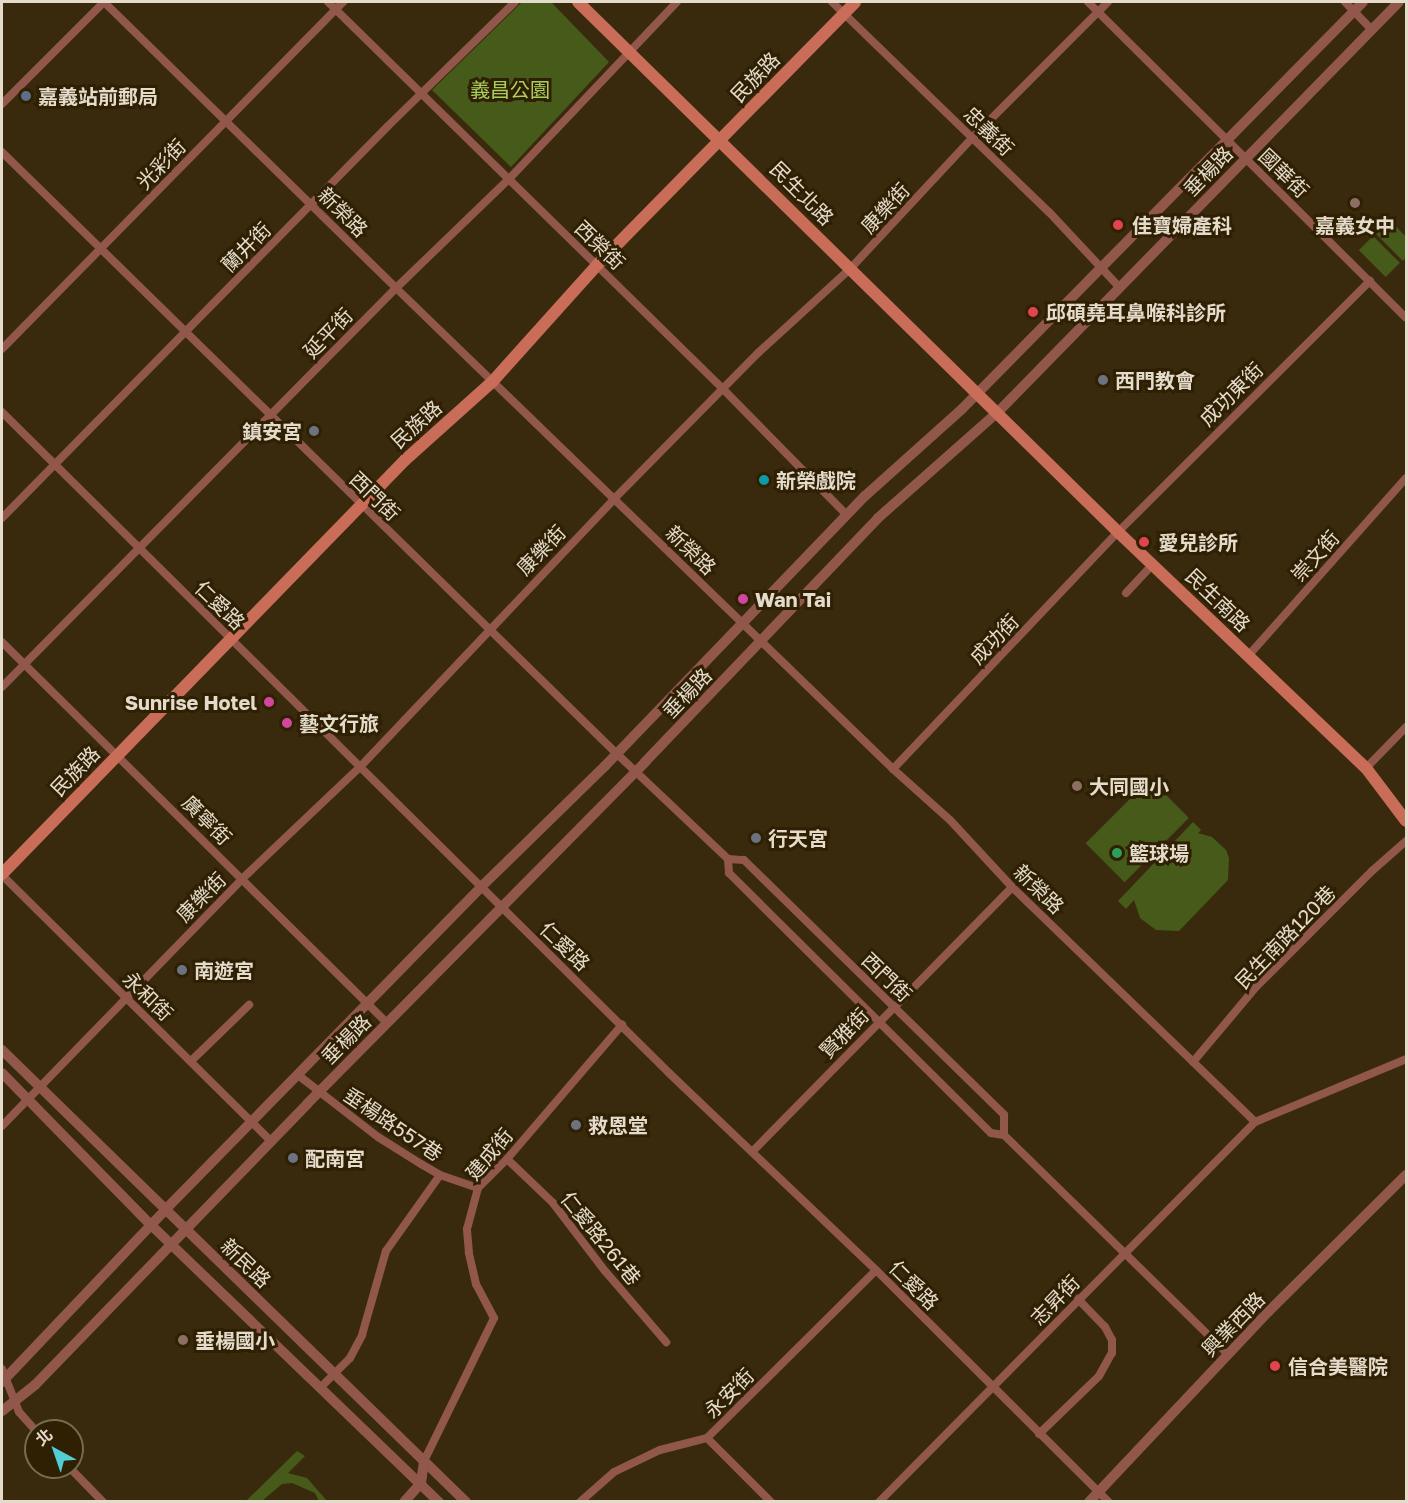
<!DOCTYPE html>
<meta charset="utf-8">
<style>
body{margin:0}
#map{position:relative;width:1408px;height:1503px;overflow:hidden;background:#392a0e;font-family:"Golos Text","Noto Sans TC",sans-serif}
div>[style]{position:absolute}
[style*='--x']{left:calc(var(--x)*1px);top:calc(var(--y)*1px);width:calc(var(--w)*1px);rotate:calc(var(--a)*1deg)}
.green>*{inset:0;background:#465b1a;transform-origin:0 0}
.minor>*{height:8px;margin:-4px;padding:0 4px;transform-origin:4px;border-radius:4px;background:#91574a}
.tertiary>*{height:10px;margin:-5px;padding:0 5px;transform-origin:5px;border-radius:5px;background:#91574a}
.secondary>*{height:12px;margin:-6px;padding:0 6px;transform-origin:6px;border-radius:6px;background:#c96d58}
.dots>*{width:16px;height:16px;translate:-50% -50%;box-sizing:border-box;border:3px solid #2f2004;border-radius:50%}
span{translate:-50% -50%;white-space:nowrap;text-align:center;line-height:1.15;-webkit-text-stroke:6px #2f2004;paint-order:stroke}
.street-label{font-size:20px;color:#e4dbcb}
.park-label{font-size:20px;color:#a8cf5d}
.poi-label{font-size:20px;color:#e4dbcb;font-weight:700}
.left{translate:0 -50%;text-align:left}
.right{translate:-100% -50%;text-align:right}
.frame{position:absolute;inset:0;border:3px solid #e4dbcb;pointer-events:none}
.north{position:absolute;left:24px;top:1419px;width:60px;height:60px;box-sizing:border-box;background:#2f2004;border:2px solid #776b54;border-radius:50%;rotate:320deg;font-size:16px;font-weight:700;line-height:24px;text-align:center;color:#e4dbcb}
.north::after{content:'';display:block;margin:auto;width:21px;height:27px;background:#52ccd5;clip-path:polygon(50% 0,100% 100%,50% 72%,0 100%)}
</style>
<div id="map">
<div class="green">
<i style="clip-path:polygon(522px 2px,551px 2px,609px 62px,511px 167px,432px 90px)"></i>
<i style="clip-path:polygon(1389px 219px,1406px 237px,1406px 257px,1403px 261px,1375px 233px)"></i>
<i style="left:1373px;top:236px;width:38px;height:20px;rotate:45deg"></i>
<i style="left:1150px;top:779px;width:55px;height:91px;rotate:45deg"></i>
<i style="clip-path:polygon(1193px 822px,1201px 830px,1198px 833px,1212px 837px,1226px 850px,1229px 858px,1228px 880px,1179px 931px,1156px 930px,1140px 918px,1134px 900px,1126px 909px,1118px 901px)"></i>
<i style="clip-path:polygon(297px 1451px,305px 1456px,288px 1473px,307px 1478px,327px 1501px,319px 1501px,315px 1493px,292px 1483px,282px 1484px,262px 1501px,246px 1501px)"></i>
</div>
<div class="minor">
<i style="--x:104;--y:2;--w:409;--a:44.4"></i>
<i style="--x:396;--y:288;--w:692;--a:44.06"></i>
<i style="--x:893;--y:769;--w:76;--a:41.8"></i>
<i style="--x:950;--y:820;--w:91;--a:47.2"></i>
<i style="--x:1012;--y:887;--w:338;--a:44"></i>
<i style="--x:328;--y:2;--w:553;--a:44.41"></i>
<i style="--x:723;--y:389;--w:175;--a:45.5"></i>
<i style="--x:832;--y:2;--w:302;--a:44.1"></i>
<i style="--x:1049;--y:212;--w:104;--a:46.9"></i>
<i style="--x:1088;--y:2;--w:448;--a:44.8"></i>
<i style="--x:1345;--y:2;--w:39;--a:46"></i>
<i style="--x:2;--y:104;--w:144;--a:-45"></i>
<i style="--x:2;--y:152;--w:859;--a:44.39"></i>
<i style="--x:616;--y:753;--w:154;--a:43.4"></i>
<i style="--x:728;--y:859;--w:16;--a:4"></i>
<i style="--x:744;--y:860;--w:364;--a:44.4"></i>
<i style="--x:1004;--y:1115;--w:20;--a:90"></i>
<i style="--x:2;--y:349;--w:487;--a:-45.5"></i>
<i style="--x:2;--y:412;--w:939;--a:44.74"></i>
<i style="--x:669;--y:1073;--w:286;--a:43.6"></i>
<i style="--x:876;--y:1270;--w:329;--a:44.9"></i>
<i style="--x:2;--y:518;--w:550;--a:-45.44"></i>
<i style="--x:388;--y:126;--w:177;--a:-44.3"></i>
<i style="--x:1126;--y:593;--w:40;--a:-47"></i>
<i style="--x:2;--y:642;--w:542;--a:44.7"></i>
<i style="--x:1248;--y:656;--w:238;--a:-48.4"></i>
<i style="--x:2;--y:687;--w:561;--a:-45.36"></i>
<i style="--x:396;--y:288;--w:156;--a:-44"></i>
<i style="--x:508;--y:180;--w:245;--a:-46.5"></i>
<i style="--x:1366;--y:768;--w:57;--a:-45.7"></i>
<i style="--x:893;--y:769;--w:327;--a:-46.5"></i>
<i style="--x:1118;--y:532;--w:356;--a:-44.9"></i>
<i style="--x:728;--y:859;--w:14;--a:86"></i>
<i style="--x:729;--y:873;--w:369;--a:44.8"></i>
<i style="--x:991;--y:1133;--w:13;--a:9"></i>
<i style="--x:1004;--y:1135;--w:313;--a:44.4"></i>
<i style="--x:2;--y:875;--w:378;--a:44.7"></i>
<i style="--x:191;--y:1061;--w:81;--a:-44"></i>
<i style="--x:1193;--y:1062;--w:98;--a:-50"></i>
<i style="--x:1256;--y:987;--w:164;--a:-45"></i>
<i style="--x:1372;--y:871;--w:45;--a:-41.4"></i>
<i style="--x:298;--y:1075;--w:101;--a:37.8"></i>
<i style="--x:378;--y:1137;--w:51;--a:32.1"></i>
<i style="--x:421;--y:1164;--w:22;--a:30"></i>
<i style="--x:440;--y:1175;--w:40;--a:18.9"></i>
<i style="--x:2;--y:1126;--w:346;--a:-45.8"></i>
<i style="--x:243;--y:878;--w:161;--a:-43.5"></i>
<i style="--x:360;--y:767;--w:369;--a:-46.5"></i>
<i style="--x:614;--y:499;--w:205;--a:-45.4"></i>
<i style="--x:758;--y:353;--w:123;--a:-42.4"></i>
<i style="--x:849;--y:270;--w:180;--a:-47"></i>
<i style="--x:972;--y:138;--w:192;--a:-45"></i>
<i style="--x:752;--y:1152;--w:371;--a:-45.5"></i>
<i style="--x:507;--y:1159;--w:64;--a:43.7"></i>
<i style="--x:553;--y:1203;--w:86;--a:52.6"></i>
<i style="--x:605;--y:1271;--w:94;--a:49.3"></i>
<i style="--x:2;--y:1369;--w:46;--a:68.4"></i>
<i style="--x:19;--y:1412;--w:25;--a:48"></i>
<i style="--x:321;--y:1387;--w:41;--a:-45"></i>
<i style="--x:350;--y:1358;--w:26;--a:-62"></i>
<i style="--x:362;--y:1335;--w:87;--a:-74.1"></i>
<i style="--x:386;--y:1251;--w:93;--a:-54.6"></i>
<i style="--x:1039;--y:1434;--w:83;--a:-44"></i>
<i style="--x:1099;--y:1376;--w:26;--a:-61"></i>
<i style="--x:1112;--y:1353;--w:13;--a:-90"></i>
<i style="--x:1112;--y:1340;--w:15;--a:-118"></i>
<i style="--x:1105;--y:1327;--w:39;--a:-134"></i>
<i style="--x:707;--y:1438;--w:91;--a:45"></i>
<i style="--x:424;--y:1461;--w:159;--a:-63.9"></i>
<i style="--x:494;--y:1318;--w:38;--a:-118"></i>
<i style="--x:476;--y:1284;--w:32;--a:-103"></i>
<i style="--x:469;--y:1253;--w:24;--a:-95"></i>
<i style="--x:467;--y:1229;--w:42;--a:-75"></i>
<i style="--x:478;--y:1188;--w:41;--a:-45"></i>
<i style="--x:507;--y:1159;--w:177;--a:-49.4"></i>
<i style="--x:69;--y:1467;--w:49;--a:45.8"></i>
<i style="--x:580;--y:1502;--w:45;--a:-41.4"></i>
<i style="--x:614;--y:1472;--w:51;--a:-25.6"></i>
<i style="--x:660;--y:1450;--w:49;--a:-14.3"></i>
<i style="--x:707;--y:1438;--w:238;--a:-44.8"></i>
<i style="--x:879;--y:1502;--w:535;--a:-45.3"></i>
<i style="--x:1255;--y:1122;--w:164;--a:-22.6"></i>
</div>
<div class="tertiary">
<i style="--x:2;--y:1050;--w:648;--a:44.25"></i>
<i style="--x:2;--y:1073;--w:213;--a:45.6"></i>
<i style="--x:151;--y:1225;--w:400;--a:43.9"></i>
<i style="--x:2;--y:1382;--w:237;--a:-46.5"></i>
<i style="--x:165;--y:1210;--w:452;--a:-45.6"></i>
<i style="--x:481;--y:887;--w:173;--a:-44.3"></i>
<i style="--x:605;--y:766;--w:375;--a:-46.1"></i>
<i style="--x:865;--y:496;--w:130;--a:-41.9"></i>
<i style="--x:962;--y:409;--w:571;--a:-45.43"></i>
<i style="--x:2;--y:1411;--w:42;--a:-38.2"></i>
<i style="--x:35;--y:1385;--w:391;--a:-45.9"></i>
<i style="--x:307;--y:1104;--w:481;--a:-45.3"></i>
<i style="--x:645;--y:762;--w:337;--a:-46.3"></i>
<i style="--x:878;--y:518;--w:160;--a:-41.5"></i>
<i style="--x:998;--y:412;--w:573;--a:-45.64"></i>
<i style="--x:404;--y:1502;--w:25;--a:-48"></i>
<i style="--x:421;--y:1483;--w:22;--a:-82"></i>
<i style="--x:1089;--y:1502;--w:262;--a:-46.7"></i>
<i style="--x:1269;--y:1311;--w:193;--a:-44.8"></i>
</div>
<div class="secondary">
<i style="--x:578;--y:2;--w:757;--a:44.46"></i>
<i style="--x:1118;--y:532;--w:342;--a:43.6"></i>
<i style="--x:1366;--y:768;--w:66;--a:53"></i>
<i style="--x:2;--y:874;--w:578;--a:-45.77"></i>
<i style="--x:405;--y:460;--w:118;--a:-41.9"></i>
<i style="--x:493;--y:381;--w:156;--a:-48.1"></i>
<i style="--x:597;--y:265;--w:368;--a:-45.5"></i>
</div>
<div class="dots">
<i style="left:26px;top:96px;background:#5c6f8a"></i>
<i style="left:1355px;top:203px;background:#8d6e63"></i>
<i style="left:1118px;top:225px;background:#e0444e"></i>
<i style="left:1033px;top:312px;background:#e0444e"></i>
<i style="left:1103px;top:380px;background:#6b7280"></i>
<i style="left:314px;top:431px;background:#6b7280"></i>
<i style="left:764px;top:480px;background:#0f9aa8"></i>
<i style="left:1144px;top:542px;background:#e0444e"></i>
<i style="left:743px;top:599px;background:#d1479c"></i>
<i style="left:269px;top:702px;background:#d1479c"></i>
<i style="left:287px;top:723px;background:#d1479c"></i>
<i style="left:1077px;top:786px;background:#8d6e63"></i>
<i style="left:756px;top:838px;background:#6b7280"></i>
<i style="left:1117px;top:853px;background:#2e9e5b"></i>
<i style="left:182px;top:970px;background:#6b7280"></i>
<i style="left:576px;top:1125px;background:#6b7280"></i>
<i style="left:293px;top:1158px;background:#6b7280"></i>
<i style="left:183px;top:1340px;background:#8d6e63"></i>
<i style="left:1275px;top:1366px;background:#e0444e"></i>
</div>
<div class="street-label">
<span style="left:755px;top:77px;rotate:-46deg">民族路</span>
<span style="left:989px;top:131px;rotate:44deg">忠義街</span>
<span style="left:161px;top:164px;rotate:-46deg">光彩街</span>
<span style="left:1208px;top:171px;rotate:-46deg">垂楊路</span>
<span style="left:1284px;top:173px;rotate:44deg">國華街</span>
<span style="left:802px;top:193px;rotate:45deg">民生北路</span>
<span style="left:885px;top:208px;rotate:-47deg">康樂街</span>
<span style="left:343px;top:212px;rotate:45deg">新榮路</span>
<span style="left:600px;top:245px;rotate:44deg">西榮街</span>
<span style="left:246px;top:247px;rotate:-45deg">蘭井街</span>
<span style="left:328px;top:333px;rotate:-46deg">延平街</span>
<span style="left:1231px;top:394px;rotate:-45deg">成功東街</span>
<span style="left:416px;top:424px;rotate:-42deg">民族路</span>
<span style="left:375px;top:496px;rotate:44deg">西門街</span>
<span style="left:541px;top:550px;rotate:-46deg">康樂街</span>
<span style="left:691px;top:550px;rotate:44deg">新榮路</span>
<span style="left:1315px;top:556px;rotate:-48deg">崇文街</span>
<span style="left:1218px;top:600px;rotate:44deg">民生南路</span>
<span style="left:220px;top:605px;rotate:44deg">仁愛路</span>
<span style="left:994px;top:639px;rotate:-46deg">成功街</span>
<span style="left:687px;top:693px;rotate:-46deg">垂楊路</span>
<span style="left:75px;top:771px;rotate:-46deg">民族路</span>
<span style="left:207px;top:820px;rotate:45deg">廣寧街</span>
<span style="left:1039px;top:889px;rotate:44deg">新榮路</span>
<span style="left:201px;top:897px;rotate:-45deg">康樂街</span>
<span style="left:1285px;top:937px;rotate:-46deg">民生南路120巷</span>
<span style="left:565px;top:946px;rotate:44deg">仁愛路</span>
<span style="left:887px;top:977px;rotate:44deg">西門街</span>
<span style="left:148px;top:996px;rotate:44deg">永和街</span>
<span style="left:844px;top:1033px;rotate:-46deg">賢雅街</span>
<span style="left:346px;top:1039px;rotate:-45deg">垂楊路</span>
<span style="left:393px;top:1124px;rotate:34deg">垂楊路557巷</span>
<span style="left:489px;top:1154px;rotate:-50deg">建成街</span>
<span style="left:601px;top:1238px;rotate:51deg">仁愛路261巷</span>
<span style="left:246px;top:1263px;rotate:44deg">新民路</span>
<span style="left:914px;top:1285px;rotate:45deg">仁愛路</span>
<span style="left:1055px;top:1300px;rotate:-46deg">志昇街</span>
<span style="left:1233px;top:1324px;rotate:-46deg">興業西路</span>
<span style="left:729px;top:1393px;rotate:-45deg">永安街</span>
</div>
<div class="park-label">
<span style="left:510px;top:89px">義昌公園</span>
</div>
<div class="poi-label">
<span class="left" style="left:38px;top:96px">嘉義站前郵局</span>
<span class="left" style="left:1132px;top:225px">佳寶婦產科</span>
<span style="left:1355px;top:225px">嘉義女中</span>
<span class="left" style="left:1046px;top:312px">邱碩堯耳鼻喉科診所</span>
<span class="left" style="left:1115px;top:380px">西門教會</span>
<span class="right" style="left:302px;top:431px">鎮安宮</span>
<span class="left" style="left:776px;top:480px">新榮戲院</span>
<span class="left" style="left:1158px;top:542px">愛兒診所</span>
<span class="left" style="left:755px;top:599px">Wan Tai</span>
<span class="right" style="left:257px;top:702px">Sunrise Hotel</span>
<span class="left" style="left:299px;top:723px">藝文行旅</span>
<span class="left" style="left:1089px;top:786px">大同國小</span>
<span class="left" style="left:768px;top:838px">行天宮</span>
<span class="left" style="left:1129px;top:853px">籃球場</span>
<span class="left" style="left:194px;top:970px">南遊宮</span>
<span class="left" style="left:588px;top:1125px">救恩堂</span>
<span class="left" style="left:305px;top:1158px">配南宮</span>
<span class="left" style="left:195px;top:1340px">垂楊國小</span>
<span class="left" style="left:1288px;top:1366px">信合美醫院</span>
</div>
<div class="frame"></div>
<div class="north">北</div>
</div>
